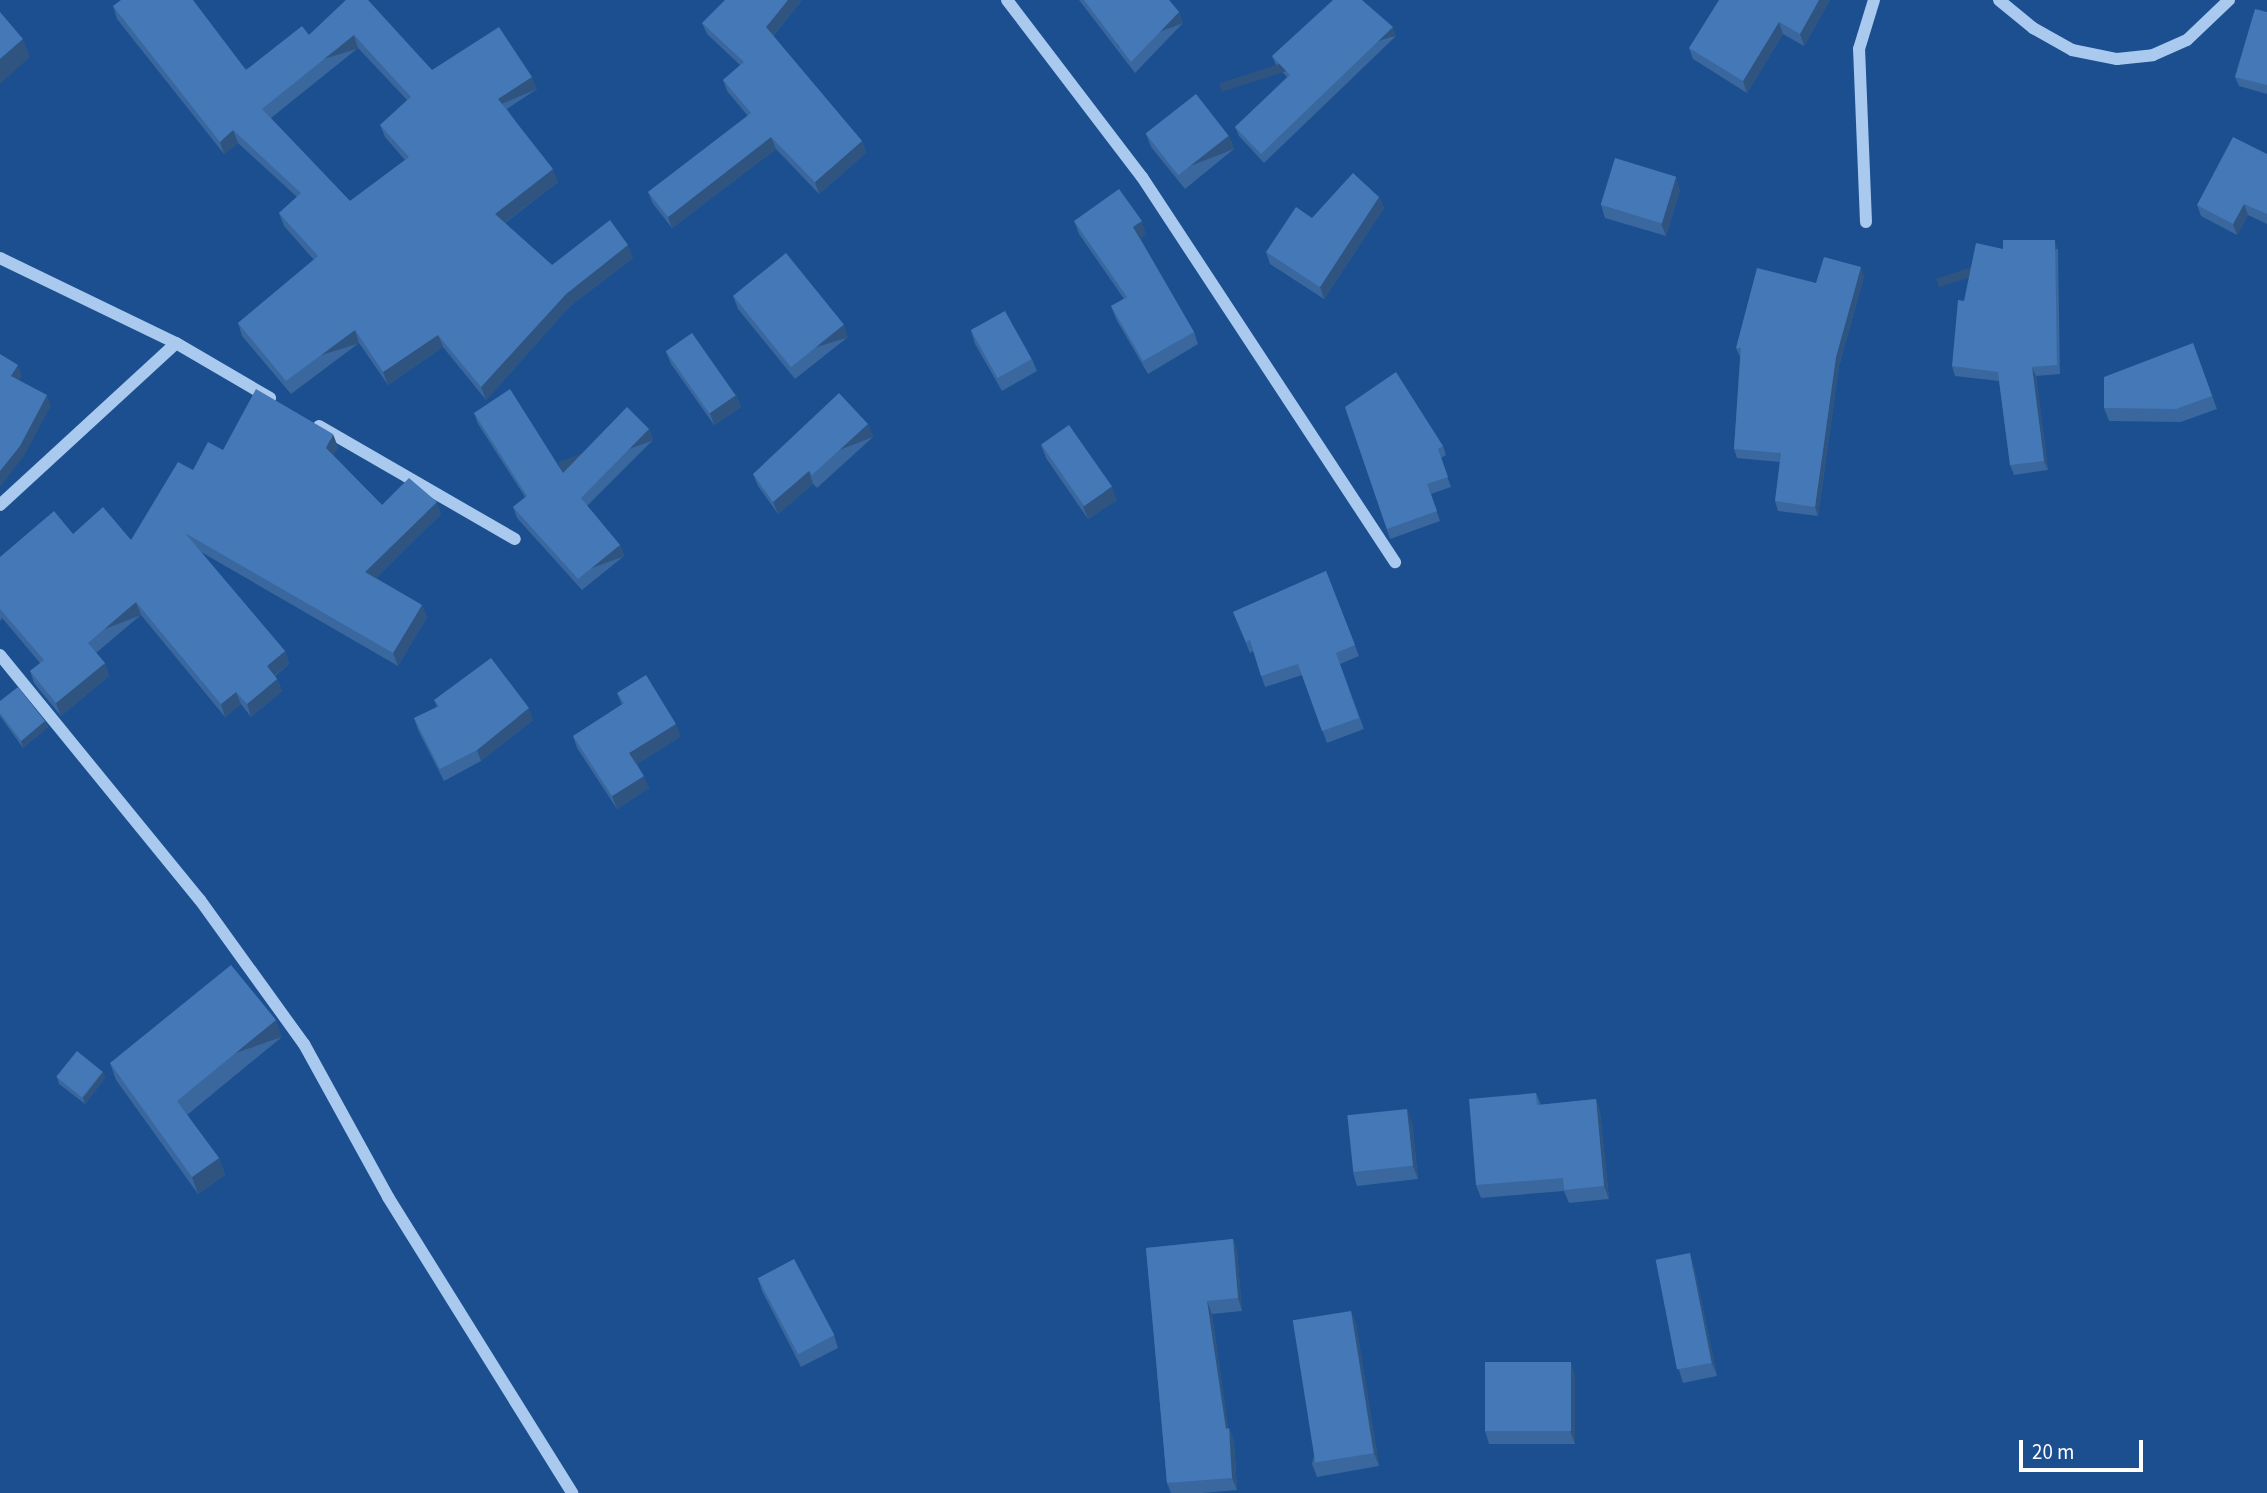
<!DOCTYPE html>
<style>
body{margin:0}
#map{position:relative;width:2267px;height:1493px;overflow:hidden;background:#1b4f8f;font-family:"Source Sans 3",sans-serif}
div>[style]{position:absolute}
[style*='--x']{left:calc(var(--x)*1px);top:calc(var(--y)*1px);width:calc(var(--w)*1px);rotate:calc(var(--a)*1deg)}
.minor>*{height:12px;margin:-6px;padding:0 6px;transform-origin:6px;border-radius:6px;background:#a9c9ee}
.wall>*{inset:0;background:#3a679d}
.shaded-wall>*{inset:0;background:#305480;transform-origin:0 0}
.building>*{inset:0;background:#4478b7;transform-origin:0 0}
span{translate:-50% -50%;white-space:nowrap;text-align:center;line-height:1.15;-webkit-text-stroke:6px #1b4f8f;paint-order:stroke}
.scale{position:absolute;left:2019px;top:1440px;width:124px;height:32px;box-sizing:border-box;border:4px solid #fff;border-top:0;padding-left:9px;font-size:21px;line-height:24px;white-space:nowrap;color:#fff;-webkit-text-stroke:5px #1b4f8f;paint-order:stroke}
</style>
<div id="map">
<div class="minor">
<i style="--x:1007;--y:0;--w:223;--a:52.7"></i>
<i style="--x:1142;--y:177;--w:461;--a:56.7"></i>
<i style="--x:1999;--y:0;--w:44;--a:39.5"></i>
<i style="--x:2033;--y:28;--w:45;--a:29.4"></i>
<i style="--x:2072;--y:50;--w:46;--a:11.3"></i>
<i style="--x:2117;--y:59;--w:36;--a:-6"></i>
<i style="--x:2153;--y:55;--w:37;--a:-24"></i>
<i style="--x:2187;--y:40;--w:58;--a:-43.6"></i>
<i style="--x:1866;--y:222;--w:173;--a:-92.3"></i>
<i style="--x:1859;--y:49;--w:51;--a:-73"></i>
<i style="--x:0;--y:258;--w:195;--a:25.8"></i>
<i style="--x:176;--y:343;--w:109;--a:30.3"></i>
<i style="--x:319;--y:426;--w:226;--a:30"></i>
<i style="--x:0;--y:505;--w:239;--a:-42.6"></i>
<i style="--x:0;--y:655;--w:316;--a:50.8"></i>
<i style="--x:200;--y:900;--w:178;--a:54.2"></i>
<i style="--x:304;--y:1044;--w:175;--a:61.2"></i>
<i style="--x:388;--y:1197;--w:349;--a:58.1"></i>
</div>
<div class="wall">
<i style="clip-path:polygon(evenodd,346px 0,432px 70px,537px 89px,507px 109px,558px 182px,505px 223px,552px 265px,633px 258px,570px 306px,486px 400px,443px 347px,388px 385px,359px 343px,291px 394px,242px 336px,238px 323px,314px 260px,284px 226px,279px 213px,297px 197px,238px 143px,224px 154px,117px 19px,113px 6px,246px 70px,309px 35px,346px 0,358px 48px,407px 100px,380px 125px,385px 137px,405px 160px,350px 201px,271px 118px,358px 48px)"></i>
<i style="clip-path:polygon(802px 0,773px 36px,862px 141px,866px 153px,819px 194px,776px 149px,672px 228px,653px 204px,648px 192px,748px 116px,727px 91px,723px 80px,740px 65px,707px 34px,702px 23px)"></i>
<i style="clip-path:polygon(1079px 0,1169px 0,1179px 12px,1183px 23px,1135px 73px)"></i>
<i style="clip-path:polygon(1830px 0,1804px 46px,1783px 34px,1747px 93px,1693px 59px,1689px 48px)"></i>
<i style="clip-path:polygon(2267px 12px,2267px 94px,2239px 86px,2235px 77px)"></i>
<i style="clip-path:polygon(1396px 36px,1264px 163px,1239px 136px,1235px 127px,1287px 77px,1276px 65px,1272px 56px)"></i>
<i style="clip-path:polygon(1146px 134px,1229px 136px,1234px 149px,1185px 189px,1151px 147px)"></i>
<i style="clip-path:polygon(2267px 154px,2267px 224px,2248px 215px,2237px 235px,2201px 216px,2197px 205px)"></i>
<i style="clip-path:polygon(1680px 190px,1666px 236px,1605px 218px,1601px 205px)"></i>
<i style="clip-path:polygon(1379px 197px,1384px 208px,1324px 299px,1270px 264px,1266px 252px,1312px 218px)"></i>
<i style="clip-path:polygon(1074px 221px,1146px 234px,1140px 238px,1194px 332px,1198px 344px,1148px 374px,1116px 319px,1111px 306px,1124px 299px,1079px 234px)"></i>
<i style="clip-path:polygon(2003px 249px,2058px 249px,2060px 374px,2036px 376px,2048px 470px,2014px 475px,2010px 465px,1999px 381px,1955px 376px,1952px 366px)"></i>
<i style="clip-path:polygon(1864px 276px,1839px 366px,1818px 516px,1778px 511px,1775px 501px,1780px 462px,1737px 458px,1734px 449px,1740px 357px,1736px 348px,1816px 283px)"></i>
<i style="clip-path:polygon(733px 296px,848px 337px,795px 379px,738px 309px)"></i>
<i style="clip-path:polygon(971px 331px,1032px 359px,1037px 371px,1002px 391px,975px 344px)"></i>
<i style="clip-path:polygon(2193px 343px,2217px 409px,2181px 422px,2109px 421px,2104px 408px)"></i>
<i style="clip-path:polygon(666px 352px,736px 395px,741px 407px,714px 425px,671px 364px)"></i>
<i style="clip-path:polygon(1345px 407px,1443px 446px,1446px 455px,1441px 458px,1451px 487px,1431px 494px,1440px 521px,1390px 539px)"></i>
<i style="clip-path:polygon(474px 413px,563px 473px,649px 429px,653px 440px,587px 506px,620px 545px,624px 556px,582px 590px,517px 518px,513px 507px,525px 497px,478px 424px)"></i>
<i style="clip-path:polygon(868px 424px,873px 437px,817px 488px,813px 484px,778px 514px,758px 486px,753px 474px)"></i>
<i style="clip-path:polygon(1041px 445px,1117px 500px,1088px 519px,1046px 458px)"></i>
<i style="clip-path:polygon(338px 447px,333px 455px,382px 505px,441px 514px,376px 578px,422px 605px,427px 617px,398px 666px,201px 552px,285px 651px,289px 664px,275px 676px,277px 679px,282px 691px,251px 717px,241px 704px,225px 717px,141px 615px,96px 653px,105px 663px,109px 676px,61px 716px,34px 683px,30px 671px,40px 663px,2px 618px,0 621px,0 557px,73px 534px,131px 540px,193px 470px,223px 450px)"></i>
<i style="clip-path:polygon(1326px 571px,1359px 656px,1340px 664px,1364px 729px,1327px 743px,1302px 675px,1265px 687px,1253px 651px,1250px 653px,1233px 612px)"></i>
<i style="clip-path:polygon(617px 693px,681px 736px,637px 764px,649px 788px,617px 809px,577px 748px,573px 736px,622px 705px)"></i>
<i style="clip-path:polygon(434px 700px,533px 720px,481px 761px,444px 781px,418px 730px,414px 718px,437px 707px)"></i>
<i style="clip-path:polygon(0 701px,45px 721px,48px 727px,23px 748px,0 716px)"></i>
<i style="clip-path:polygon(282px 1037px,187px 1115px,219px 1158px,225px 1175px,198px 1194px,116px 1080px,110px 1063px)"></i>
<i style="clip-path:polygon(103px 1072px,105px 1078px,85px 1104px,59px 1084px,57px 1077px)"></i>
<i style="clip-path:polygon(1536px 1093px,1541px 1105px,1596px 1099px,1600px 1112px,1609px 1199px,1569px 1203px,1564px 1191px,1481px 1198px,1476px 1185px)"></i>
<i style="clip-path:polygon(1412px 1122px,1418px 1179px,1357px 1186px,1353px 1173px)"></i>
<i style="clip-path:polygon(1233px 1239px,1237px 1251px,1242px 1311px,1212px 1314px,1228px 1428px,1229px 1428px,1234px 1441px,1237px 1490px,1202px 1493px,1171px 1493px,1167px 1483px,1146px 1248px)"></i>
<i style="clip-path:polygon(1694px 1266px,1717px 1376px,1683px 1383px,1679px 1370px)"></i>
<i style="clip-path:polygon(758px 1278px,834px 1335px,838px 1348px,801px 1367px,762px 1291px)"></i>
<i style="clip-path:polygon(1351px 1311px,1356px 1324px,1379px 1466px,1317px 1477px,1312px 1464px)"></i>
<i style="clip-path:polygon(1575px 1375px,1575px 1444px,1489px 1444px,1485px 1431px)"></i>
</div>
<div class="shaded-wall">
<i style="clip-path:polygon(788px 0,802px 0,770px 39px,766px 27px)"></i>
<i style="clip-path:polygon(1819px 0,1830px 0,1804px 46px,1800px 34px)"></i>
<i style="left:1179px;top:12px;width:12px;height:69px;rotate:70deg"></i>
<i style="clip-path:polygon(1779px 22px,1783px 34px,1747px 93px,1743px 81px)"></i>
<i style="left:1393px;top:27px;width:9px;height:183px;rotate:72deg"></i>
<i style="left:354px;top:35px;width:14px;height:118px;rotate:73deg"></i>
<i style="clip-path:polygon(23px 39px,30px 57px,0 84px,0 59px)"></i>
<i style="left:532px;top:77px;width:13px;height:40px;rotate:67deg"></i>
<i style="clip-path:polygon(233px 130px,238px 143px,224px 154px,220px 142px)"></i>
<i style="left:1229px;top:136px;width:14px;height:63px;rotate:69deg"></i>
<i style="clip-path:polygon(771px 137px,776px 149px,672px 228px,668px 217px)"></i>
<i style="clip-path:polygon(862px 141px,866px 153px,819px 194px,815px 182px)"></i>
<i style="clip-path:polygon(553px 169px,558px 182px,499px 227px,495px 214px)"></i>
<i style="clip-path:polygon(1676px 177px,1680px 190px,1666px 236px,1661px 223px)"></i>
<i style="clip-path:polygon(1379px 197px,1384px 208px,1324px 299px,1320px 287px)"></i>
<i style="clip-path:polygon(2244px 204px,2248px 215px,2237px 235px,2233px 224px)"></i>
<i style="clip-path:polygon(1142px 221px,1146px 234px,1138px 240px,1133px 227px)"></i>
<i style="left:2055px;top:240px;width:9px;height:125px;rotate:72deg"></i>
<i style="clip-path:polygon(628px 245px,633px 258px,570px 306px,486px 400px,481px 387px,566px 294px)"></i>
<i style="clip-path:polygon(1861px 267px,1864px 276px,1839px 366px,1818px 516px,1815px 507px,1836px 357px)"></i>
<i style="left:844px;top:324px;width:14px;height:68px;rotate:73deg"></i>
<i style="left:355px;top:330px;width:14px;height:86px;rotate:73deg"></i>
<i style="clip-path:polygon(438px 335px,443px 347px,388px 385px,383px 372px)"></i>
<i style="clip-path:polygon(18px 365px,22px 376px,15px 387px,11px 376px)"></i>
<i style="clip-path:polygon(2032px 367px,2036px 376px,2048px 470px,2044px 461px)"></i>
<i style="clip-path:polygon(47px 395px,51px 406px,24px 456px,0 487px,0 471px)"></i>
<i style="clip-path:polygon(736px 395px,741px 407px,714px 425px,710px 413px)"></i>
<i style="left:868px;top:424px;width:14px;height:76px;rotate:69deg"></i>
<i style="left:649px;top:429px;width:12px;height:97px;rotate:70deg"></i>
<i style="clip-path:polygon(333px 434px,338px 447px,330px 460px,326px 448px)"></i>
<i style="clip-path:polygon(809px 471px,813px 484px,778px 514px,773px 502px)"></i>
<i style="clip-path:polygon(1112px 487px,1117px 500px,1088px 519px,1083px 506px)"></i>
<i style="clip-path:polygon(437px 502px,441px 514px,370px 584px,365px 572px)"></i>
<i style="left:620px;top:545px;width:12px;height:54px;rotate:70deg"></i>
<i style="left:136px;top:602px;width:14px;height:63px;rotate:69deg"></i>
<i style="clip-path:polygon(422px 605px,427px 617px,398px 666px,393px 653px)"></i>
<i style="clip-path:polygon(285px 651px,289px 664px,271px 678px,267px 666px)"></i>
<i style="clip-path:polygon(105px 663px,109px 676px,61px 716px,56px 703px)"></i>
<i style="clip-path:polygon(277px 679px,282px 691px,251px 717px,247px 704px)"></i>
<i style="clip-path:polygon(236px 692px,241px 704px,225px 717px,221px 704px)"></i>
<i style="clip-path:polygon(529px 708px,533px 720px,481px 761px,477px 750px)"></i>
<i style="clip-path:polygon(45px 721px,48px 727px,23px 748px,21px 741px)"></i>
<i style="clip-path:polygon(676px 724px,681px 736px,634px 766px,629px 753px)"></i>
<i style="clip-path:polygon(644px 776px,649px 788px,617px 809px,612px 796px)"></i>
<i style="left:276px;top:1020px;width:18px;height:128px;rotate:71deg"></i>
<i style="clip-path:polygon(103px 1072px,105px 1078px,85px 1104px,83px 1098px)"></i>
<i style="clip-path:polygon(1596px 1099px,1600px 1112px,1609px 1199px,1604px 1186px)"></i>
<i style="clip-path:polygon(1407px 1109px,1412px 1122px,1418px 1179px,1413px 1166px)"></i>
<i style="clip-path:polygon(219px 1158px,225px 1175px,198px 1194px,192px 1177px)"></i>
<i style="clip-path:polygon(1233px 1239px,1237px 1251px,1242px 1311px,1238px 1298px)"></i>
<i style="clip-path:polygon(1690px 1253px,1694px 1266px,1717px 1376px,1712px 1363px)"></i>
<i style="clip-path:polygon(1207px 1301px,1212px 1314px,1230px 1441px,1229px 1428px,1234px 1441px,1237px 1490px,1232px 1478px)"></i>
<i style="clip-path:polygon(1351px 1311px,1356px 1324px,1379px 1466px,1374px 1453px)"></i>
<i style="clip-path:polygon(1571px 1362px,1575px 1375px,1575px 1444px,1570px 1431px)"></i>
</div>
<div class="building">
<i style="clip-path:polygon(evenodd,121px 0,193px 0,246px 70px,302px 26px,309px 35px,346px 0,368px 0,432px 70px,499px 27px,532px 77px,498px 99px,553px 169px,495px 214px,552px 265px,610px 220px,628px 245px,566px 294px,481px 387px,438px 335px,383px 372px,355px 330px,286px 381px,238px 323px,318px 256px,279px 213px,301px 193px,233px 130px,220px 142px,113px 6px,121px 0,354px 35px,411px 97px,380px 125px,409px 157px,350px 201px,262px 109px,354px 35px)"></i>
<i style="clip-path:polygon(725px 0,788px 0,766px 27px,862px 141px,815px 182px,771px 137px,668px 217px,648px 192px,751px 113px,723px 80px,744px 62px,702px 23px)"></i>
<i style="clip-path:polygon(1084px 0,1169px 0,1179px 12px,1131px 62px)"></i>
<i style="clip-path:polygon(1333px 0,1362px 0,1393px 27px,1261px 154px,1235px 127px,1290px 75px,1272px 56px)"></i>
<i style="clip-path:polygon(1719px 0,1819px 0,1800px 34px,1779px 22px,1743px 81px,1689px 48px)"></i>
<i style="clip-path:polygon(2255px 9px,2267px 12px,2267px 85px,2235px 77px)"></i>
<i style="clip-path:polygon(0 12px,23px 39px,0 59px)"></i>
<i style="left:1196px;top:94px;width:53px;height:64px;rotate:52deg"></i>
<i style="clip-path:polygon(2233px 137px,2267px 154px,2267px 214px,2244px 204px,2233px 224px,2197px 205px)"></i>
<i style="left:1615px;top:158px;width:64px;height:49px;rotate:17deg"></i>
<i style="clip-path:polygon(1353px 173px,1379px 197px,1320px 287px,1266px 252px,1296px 207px,1312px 218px)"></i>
<i style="clip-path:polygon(1119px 189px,1142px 221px,1133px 227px,1194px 332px,1143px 361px,1111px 306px,1127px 297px,1074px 221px)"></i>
<i style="clip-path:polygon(2003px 240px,2055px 240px,2057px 365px,2032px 367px,2044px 461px,2010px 465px,1998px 372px,1952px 366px,1958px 300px,1964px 301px,1976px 243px,2003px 249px)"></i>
<i style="left:786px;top:253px;width:92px;height:68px;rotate:51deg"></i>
<i style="clip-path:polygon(1824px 257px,1861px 267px,1836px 357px,1815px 507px,1775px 501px,1781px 453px,1734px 449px,1741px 348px,1736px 348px,1757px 268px,1816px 283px)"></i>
<i style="left:1005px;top:311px;width:55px;height:39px;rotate:61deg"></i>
<i style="left:692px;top:333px;width:76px;height:32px;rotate:55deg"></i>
<i style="clip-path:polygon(2193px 343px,2212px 396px,2176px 409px,2104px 408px,2104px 377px)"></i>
<i style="clip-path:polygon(0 354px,18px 365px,11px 376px,47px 395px,20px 446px,0 471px)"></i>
<i style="clip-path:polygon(1396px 372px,1443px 446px,1438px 449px,1448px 477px,1427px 484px,1437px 511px,1387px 529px,1345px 407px)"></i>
<i style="clip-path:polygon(256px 389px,333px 434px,326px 448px,382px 505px,409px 478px,437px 502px,365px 572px,422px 605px,393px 653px,185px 533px,285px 651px,267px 666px,277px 679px,247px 704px,236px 692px,221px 704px,136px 602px,88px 643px,105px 663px,56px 703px,30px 671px,44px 660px,0 609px,0 557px,54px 511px,73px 534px,103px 507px,131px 540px,178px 462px,193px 470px,208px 442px,223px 450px)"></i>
<i style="clip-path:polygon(510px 389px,563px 473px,627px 407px,649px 429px,581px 498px,620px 545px,578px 579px,513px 507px,527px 496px,474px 413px)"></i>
<i style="clip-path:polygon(839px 393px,868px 424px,812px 475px,809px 471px,773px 502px,753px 474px)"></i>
<i style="left:1069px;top:425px;width:75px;height:34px;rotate:55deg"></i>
<i style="clip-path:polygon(1326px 571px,1355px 645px,1336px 653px,1359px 718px,1322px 731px,1298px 664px,1261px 676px,1250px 640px,1246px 642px,1233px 612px)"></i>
<i style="clip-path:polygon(491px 658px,529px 708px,477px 750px,440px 769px,414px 718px,439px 706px,434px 700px)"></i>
<i style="clip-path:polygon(646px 675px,676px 724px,629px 753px,644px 776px,612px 796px,573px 736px,624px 703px,617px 693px)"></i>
<i style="clip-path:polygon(18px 687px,45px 721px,21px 741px,0 713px,0 701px)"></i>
<i style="clip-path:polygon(231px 965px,276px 1020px,177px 1101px,219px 1158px,192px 1177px,110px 1063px)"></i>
<i style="left:77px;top:1051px;width:33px;height:33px;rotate:39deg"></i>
<i style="clip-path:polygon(1536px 1093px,1537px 1105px,1596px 1099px,1604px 1186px,1564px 1190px,1563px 1178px,1476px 1185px,1469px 1099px)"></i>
<i style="left:1407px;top:1109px;width:57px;height:60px;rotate:84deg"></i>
<i style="clip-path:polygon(1233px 1239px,1238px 1298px,1207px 1301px,1226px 1429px,1229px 1428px,1232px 1478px,1167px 1483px,1146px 1248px)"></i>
<i style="left:1690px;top:1253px;width:112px;height:35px;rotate:79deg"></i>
<i style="left:794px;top:1259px;width:86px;height:41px;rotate:62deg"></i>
<i style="left:1351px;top:1311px;width:144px;height:59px;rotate:81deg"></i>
<i style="left:1485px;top:1362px;width:86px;height:69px"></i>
</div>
<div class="scale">20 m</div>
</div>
